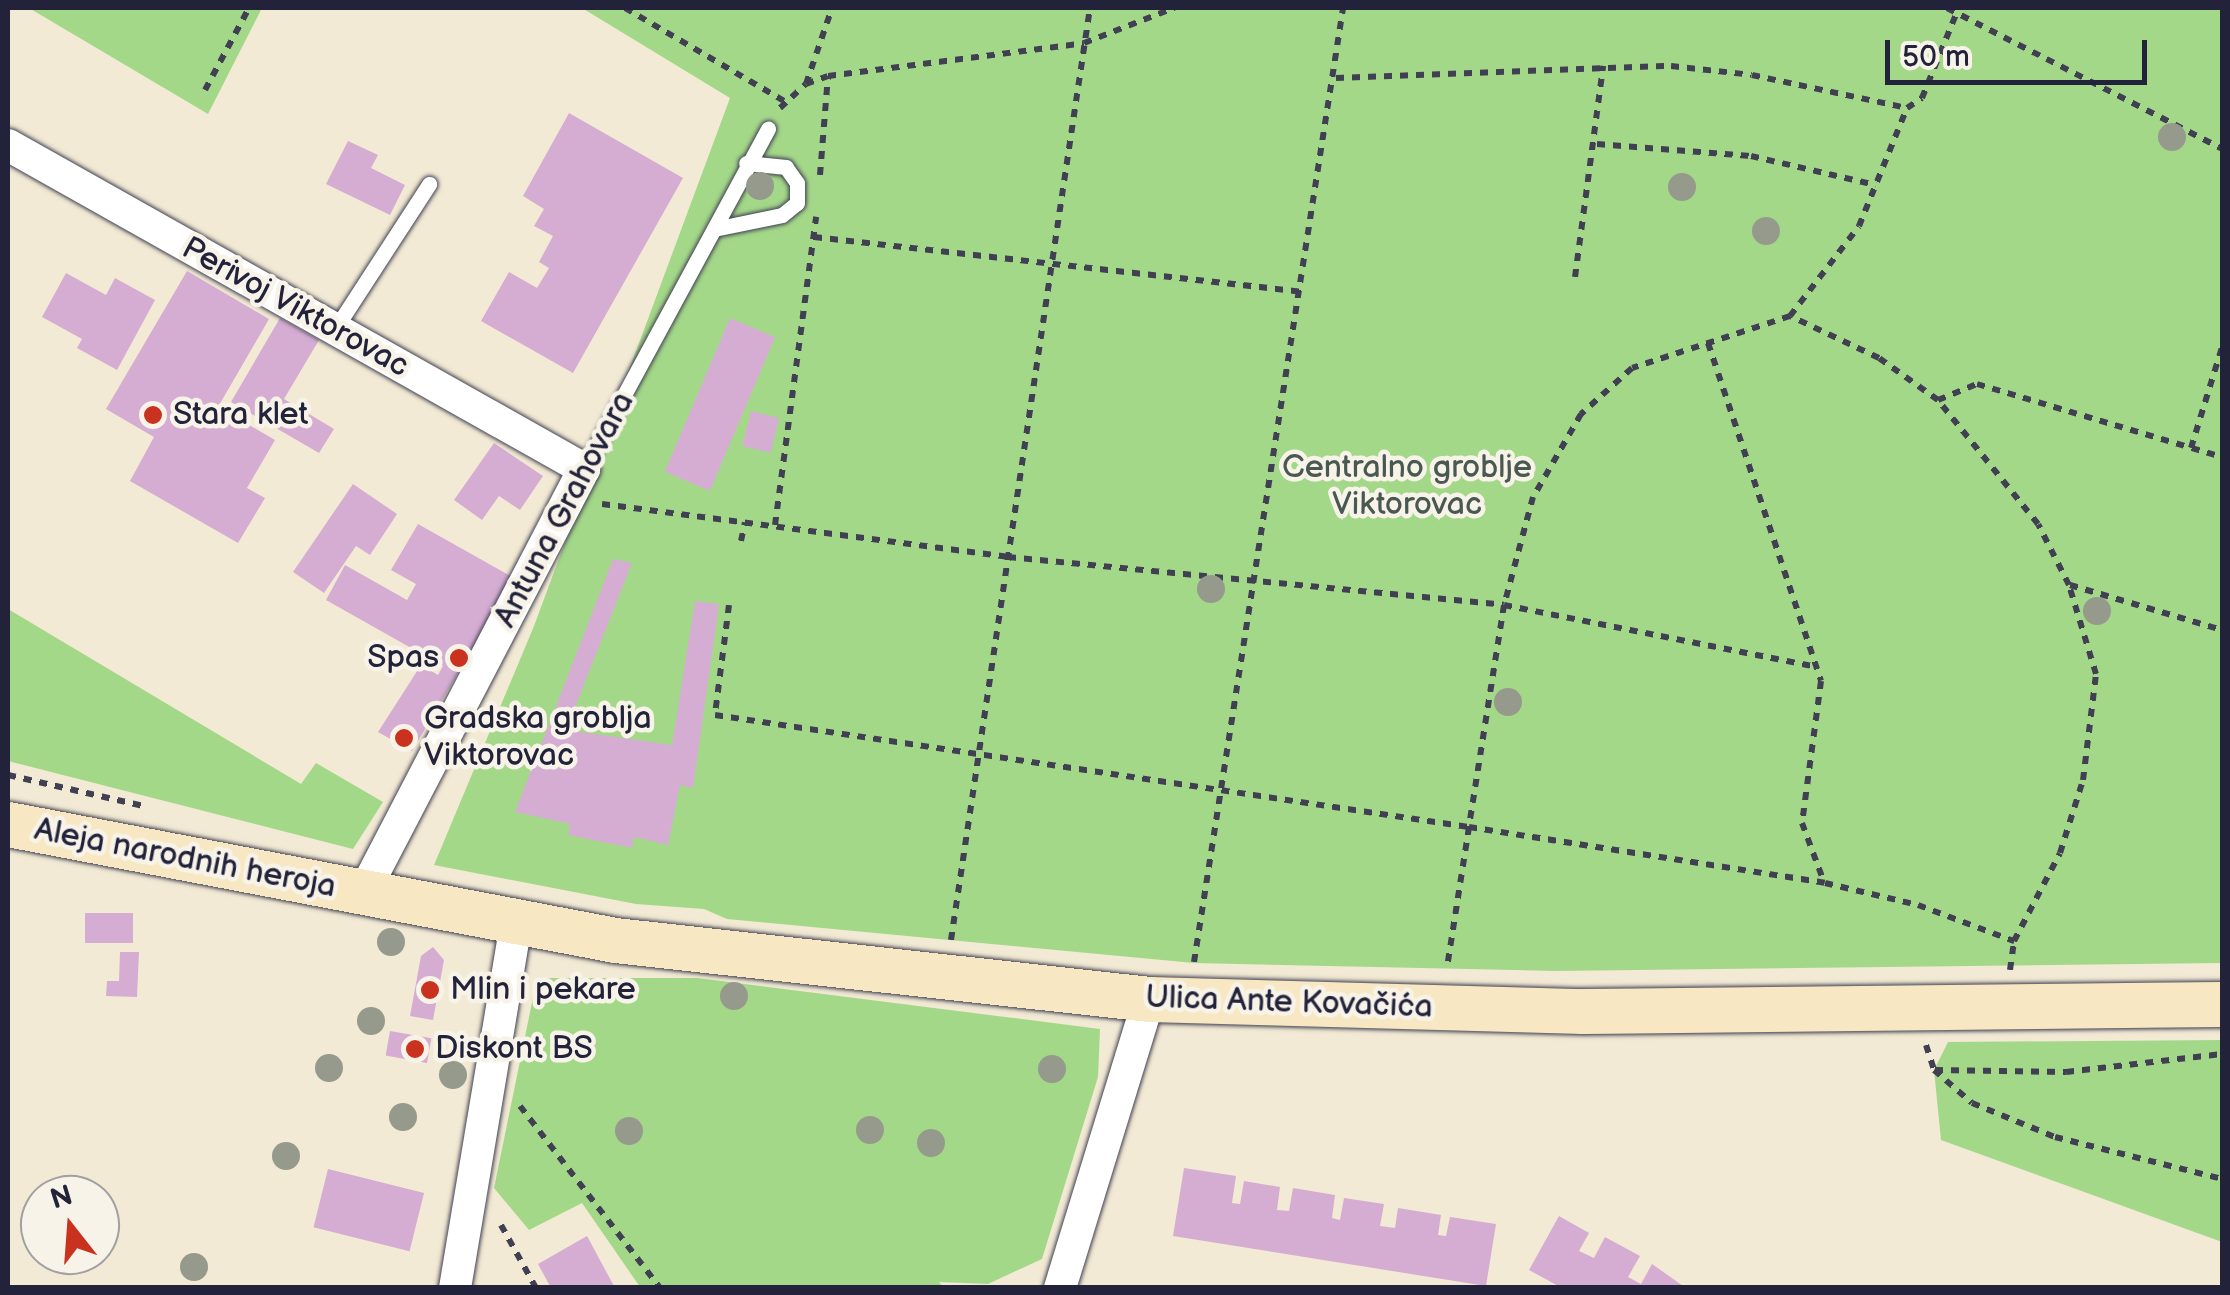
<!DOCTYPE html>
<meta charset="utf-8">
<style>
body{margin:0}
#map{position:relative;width:2230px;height:1295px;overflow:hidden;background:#f2ead4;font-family:"Balsamiq Sans",sans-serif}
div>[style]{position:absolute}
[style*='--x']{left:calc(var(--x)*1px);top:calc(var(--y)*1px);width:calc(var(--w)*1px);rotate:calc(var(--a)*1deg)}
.green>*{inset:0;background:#a4d889}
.building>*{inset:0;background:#d5add2;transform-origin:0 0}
.path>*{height:6px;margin-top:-3px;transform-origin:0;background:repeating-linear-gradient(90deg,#414052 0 8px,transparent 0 16px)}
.roads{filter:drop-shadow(0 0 2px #414052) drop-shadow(0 0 2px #414052)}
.lane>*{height:15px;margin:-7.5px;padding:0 7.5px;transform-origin:7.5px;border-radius:7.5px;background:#fff}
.street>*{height:32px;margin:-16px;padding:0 16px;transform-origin:16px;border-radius:16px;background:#fff}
.secondary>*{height:45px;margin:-22.5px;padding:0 22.5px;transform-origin:22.5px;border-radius:22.5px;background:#f7e8c3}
.trees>*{width:28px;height:28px;margin:-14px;border-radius:50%;background:#959a8c}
.dots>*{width:28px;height:28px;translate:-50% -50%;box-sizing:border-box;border:5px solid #f7f3e8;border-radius:50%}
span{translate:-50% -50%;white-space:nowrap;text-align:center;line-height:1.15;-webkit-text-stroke:9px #f7f3e8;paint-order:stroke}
.street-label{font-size:32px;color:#22223b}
.poi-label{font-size:32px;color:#22223b}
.left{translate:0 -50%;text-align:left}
.right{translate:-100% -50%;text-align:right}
.park-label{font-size:32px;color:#495952}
.frame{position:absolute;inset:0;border:10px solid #22223b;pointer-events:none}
.north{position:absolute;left:20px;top:1175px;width:100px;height:100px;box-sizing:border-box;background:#f7f3e8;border:2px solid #a29fa3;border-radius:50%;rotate:343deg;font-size:28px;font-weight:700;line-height:40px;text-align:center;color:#22223b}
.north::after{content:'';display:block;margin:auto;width:35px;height:45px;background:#c8321e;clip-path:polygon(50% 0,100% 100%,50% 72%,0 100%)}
.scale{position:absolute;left:1885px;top:40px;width:262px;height:45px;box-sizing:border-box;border:5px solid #22223b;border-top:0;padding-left:12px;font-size:30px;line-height:35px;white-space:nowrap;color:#22223b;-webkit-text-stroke:8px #f7f3e8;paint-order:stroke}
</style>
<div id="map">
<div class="green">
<i style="clip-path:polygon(29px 8px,262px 8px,208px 114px)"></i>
<i style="clip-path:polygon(582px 8px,2222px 8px,2222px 963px,1555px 971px,1194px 963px,727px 919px,704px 909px,636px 904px,434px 865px,534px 626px,730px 98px)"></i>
<i style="clip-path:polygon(8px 609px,301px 784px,316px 763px,383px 802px,353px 849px,8px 761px)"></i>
<i style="clip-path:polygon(537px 978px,697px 978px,1100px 1029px,1098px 1077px,1042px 1259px,988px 1284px,939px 1282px,943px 1287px,640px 1287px,582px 1203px,529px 1230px,494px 1188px)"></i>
<i style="clip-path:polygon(2222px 1040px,2222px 1242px,1941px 1140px,1934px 1070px,1948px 1042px)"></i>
</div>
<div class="building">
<i style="clip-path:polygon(569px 113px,683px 178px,573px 373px,481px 321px,509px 272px,537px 288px,549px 268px,539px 262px,553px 236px,534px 226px,544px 209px,523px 196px)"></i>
<i style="clip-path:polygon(348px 141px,378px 155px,371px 168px,405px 185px,390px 215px,326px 184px)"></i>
<i style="clip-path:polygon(187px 271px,269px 319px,218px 407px,275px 440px,247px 488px,265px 498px,238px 543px,130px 481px,154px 437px,106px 409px)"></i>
<i style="clip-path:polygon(66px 273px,106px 295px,115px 278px,155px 300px,117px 370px,77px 348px,82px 339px,42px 317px)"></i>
<i style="clip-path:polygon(280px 318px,319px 340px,284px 399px,334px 429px,319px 453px,231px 402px)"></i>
<i style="left:730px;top:318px;width:49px;height:167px;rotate:23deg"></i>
<i style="left:751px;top:411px;width:29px;height:36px;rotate:14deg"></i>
<i style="clip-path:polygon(494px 443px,543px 476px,520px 510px,499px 496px,482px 520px,454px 500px)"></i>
<i style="clip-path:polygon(353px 484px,397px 514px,370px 555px,356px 546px,324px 593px,293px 572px)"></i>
<i style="clip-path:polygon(418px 524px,514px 578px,412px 751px,378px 732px,421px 665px,438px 675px,443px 666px,326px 600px,345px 565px,407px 600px,416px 584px,391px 570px)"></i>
<i style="clip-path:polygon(613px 559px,632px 563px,566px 730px,672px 745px,695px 601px,719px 604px,693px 788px,680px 785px,668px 845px,634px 837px,632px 848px,568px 835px,570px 824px,515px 812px)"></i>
<i style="left:85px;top:913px;width:48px;height:30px"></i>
<i style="clip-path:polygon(433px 947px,444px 960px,433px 1020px,410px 1016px,421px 956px)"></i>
<i style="clip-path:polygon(120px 952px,139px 952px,137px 997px,106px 996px,107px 981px,119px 981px)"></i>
<i style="left:390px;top:1031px;width:42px;height:25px;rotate:10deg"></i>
<i style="clip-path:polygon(1184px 1168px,1236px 1176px,1232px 1203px,1240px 1204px,1244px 1181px,1280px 1187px,1277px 1210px,1289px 1211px,1293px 1188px,1335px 1195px,1332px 1218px,1340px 1220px,1344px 1198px,1384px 1204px,1380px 1226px,1395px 1228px,1398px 1208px,1441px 1215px,1438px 1235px,1446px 1236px,1450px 1217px,1496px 1224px,1486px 1286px,1173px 1236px)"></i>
<i style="left:328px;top:1169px;width:99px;height:60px;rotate:14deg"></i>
<i style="clip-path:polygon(1559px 1216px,1589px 1233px,1579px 1251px,1594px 1258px,1605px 1237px,1640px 1256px,1628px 1277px,1641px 1284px,1652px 1264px,1686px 1288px,1562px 1288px,1529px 1270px)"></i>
<i style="clip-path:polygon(587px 1236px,615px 1288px,551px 1288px,538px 1264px)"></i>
</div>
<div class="path">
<i style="--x:625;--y:8;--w:184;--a:30.3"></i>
<i style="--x:1947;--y:8;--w:309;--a:27.1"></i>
<i style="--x:1336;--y:78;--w:335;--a:-2.1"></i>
<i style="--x:1671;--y:66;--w:81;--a:6.3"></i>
<i style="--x:1752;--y:75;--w:158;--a:12"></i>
<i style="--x:806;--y:84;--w:80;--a:-71.1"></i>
<i style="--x:205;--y:90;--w:93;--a:-61.8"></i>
<i style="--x:780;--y:108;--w:35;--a:-43"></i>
<i style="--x:806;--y:84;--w:23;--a:-20"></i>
<i style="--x:828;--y:76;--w:258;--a:-7.3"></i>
<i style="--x:1084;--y:43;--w:97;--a:-21.3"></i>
<i style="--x:1597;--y:144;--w:154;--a:4.5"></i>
<i style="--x:1751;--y:156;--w:128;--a:13.1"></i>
<i style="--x:820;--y:175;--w:99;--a:-85.4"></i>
<i style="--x:814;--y:237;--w:488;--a:6.4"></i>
<i style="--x:1575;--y:277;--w:213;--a:-82.4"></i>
<i style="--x:1790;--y:316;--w:113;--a:-52.5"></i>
<i style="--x:1859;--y:226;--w:127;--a:-67.9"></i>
<i style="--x:1907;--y:108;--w:18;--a:-34"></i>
<i style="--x:1922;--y:98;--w:93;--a:-67.9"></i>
<i style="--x:1708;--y:343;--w:356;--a:71.5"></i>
<i style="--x:1821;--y:681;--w:143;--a:97.6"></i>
<i style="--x:1802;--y:823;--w:63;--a:69.6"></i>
<i style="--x:1938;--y:400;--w:42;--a:-22.3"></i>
<i style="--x:1977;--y:384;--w:256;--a:16.6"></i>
<i style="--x:2191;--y:448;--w:106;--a:-72.9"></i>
<i style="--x:602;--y:504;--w:409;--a:7.4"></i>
<i style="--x:1008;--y:557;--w:498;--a:5.5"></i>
<i style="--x:1504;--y:605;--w:318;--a:11.2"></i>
<i style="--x:775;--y:525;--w:311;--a:-82.4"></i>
<i style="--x:741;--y:541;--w:19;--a:-78"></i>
<i style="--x:2070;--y:585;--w:159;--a:16.5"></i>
<i style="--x:729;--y:605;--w:111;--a:97.3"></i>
<i style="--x:715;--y:715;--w:762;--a:8.45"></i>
<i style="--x:1469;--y:827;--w:360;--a:8.9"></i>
<i style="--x:1825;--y:883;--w:96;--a:13.3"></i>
<i style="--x:1918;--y:905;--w:103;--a:20.6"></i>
<i style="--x:2014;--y:941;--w:99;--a:-62.4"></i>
<i style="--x:2060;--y:853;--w:77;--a:-72.5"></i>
<i style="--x:2083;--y:780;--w:107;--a:-83"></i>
<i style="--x:2096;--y:674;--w:93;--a:-106.9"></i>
<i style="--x:2069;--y:585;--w:68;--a:-116.9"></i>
<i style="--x:2038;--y:524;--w:159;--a:-128.9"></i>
<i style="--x:1938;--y:400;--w:72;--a:-144.6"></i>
<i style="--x:1879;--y:358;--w:98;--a:-154.7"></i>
<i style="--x:1790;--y:316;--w:166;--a:161.8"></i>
<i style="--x:1632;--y:368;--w:69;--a:138"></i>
<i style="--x:1581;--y:414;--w:96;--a:120"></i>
<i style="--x:1533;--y:497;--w:112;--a:105"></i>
<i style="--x:1504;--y:605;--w:225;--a:99"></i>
<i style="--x:1469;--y:827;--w:143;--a:98.9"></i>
<i style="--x:8;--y:775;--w:139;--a:12.9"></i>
<i style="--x:951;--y:940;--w:942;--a:-81.52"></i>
<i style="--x:1194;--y:962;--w:966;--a:-81.12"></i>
<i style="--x:2010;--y:970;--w:29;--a:-82"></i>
<i style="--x:1926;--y:1045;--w:26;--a:72"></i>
<i style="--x:1934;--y:1070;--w:50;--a:41"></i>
<i style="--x:1972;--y:1103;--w:90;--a:22.3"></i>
<i style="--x:2055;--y:1137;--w:172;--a:14.1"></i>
<i style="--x:1935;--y:1070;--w:131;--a:0.9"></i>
<i style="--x:2066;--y:1072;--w:157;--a:-6.6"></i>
<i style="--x:520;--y:1106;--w:230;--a:52.4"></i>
<i style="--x:501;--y:1225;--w:72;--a:60.9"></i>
</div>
<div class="roads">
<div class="lane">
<i style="--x:714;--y:229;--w:69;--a:-11.6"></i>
<i style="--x:782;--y:215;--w:19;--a:-39"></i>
<i style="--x:797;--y:203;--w:20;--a:-90"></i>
<i style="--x:797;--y:183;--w:19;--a:-125"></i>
<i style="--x:786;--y:167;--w:40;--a:-174.3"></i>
<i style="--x:335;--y:329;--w:173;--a:-57"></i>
<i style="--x:584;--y:469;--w:387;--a:-61.6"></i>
</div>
<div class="street">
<i style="--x:8;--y:145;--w:661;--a:29.36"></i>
<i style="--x:584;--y:469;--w:479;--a:117.5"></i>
<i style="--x:455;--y:1288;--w:368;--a:-80.5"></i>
<i style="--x:1060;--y:1288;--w:302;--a:-72.9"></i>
</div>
<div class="secondary">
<i style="--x:8;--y:824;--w:618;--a:10.82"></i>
<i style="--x:615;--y:940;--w:537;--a:6.3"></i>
<i style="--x:1149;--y:999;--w:434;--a:1.6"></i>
<i style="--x:1583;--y:1011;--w:639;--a:-0.63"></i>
</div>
</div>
<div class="trees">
<i style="left:2172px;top:137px"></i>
<i style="left:760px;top:186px"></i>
<i style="left:1682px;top:187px"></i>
<i style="left:1766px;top:231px"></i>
<i style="left:1211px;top:589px"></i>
<i style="left:2097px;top:611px"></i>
<i style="left:1508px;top:702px"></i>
<i style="left:391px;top:942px"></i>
<i style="left:734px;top:996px"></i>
<i style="left:371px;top:1021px"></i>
<i style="left:329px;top:1068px"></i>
<i style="left:1052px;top:1069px"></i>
<i style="left:453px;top:1075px"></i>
<i style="left:403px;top:1117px"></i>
<i style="left:870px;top:1130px"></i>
<i style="left:629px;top:1131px"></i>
<i style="left:931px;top:1143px"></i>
<i style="left:286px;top:1156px"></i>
<i style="left:194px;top:1267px"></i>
</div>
<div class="dots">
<i style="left:153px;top:415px;background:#c8321e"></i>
<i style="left:459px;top:658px;background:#c8321e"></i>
<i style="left:404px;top:738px;background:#c8321e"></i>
<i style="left:430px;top:990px;background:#c8321e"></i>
<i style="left:415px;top:1049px;background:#c8321e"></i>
</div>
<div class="street-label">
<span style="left:295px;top:308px;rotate:29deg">Perivoj Viktorovac</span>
<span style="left:565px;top:510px;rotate:-62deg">Antuna Grahovara</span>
<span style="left:185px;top:859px;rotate:11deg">Aleja narodnih heroja</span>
<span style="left:1289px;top:1003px;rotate:2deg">Ulica Ante Kovačića</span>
</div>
<div class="poi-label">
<span class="left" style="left:173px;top:415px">Stara klet</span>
<span class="right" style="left:439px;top:658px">Spas</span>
<span class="left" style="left:424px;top:738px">Gradska groblja<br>Viktorovac</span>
<span class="left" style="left:450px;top:990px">Mlin i pekare</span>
<span class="left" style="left:435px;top:1049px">Diskont BS</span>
</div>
<div class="park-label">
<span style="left:1407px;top:487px">Centralno groblje<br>Viktorovac</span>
</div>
<div class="frame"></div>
<div class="north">N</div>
<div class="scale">50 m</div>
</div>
